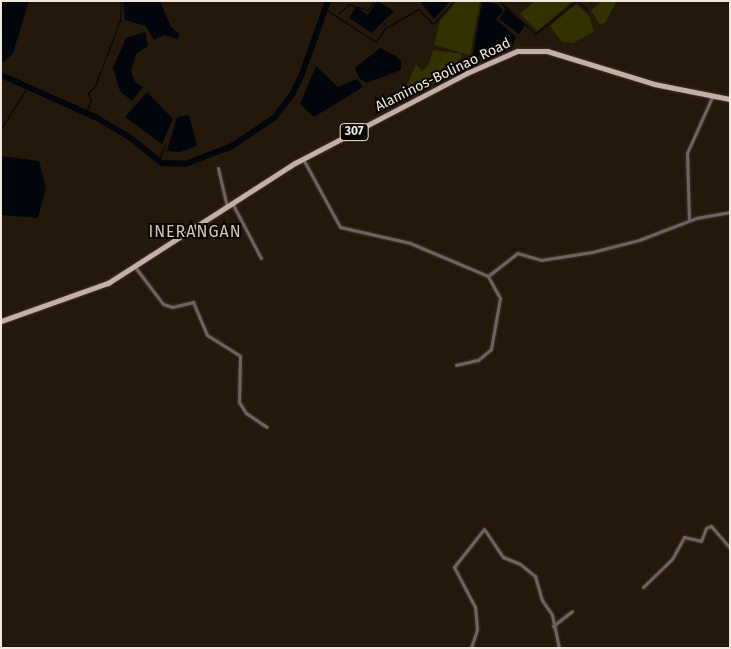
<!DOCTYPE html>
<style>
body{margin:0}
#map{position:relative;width:731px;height:649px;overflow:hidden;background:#24180b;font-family:"Fira Sans",sans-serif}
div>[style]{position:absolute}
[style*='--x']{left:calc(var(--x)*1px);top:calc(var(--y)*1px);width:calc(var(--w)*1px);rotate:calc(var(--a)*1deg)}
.green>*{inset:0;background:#313200}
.water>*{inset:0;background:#00060b}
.stream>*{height:1px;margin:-0.5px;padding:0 0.5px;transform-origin:0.5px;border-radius:0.5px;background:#00060b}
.river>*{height:6px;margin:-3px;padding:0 3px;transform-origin:3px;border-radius:3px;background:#00060b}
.roads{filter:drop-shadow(0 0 1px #413529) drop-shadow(0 0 1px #413529)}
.minor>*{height:3px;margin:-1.5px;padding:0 1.5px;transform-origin:1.5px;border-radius:1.5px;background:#6e6362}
.primary>*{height:5px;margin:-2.5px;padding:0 2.5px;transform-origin:2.5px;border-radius:2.5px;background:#c3aeaa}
span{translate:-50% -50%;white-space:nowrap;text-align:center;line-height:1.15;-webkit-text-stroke:4px #090502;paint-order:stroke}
.shield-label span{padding:1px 4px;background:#090502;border:1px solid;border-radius:4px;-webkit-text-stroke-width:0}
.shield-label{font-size:12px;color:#f1e9e0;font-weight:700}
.street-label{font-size:14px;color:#f1e9e0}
.quarter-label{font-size:16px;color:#d6c5b4;letter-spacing:1px}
.frame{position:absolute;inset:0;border:2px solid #f1e9e0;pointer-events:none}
</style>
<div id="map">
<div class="green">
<i style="clip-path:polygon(457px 1px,480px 1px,470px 55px,434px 45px,440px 21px)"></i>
<i style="clip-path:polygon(535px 1px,573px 1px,537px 31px,520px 14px)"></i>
<i style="clip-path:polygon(603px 1px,617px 1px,605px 23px,599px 24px,591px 10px)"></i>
<i style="clip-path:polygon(576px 4px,589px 16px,594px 32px,573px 43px,562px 42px,550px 26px)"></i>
<i style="clip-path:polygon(433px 50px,462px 54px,454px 74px,401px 99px,416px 64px,422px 71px,428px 66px)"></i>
</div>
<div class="water">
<i style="clip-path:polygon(1px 1px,29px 1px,13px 53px,4px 62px,1px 61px)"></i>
<i style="clip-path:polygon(123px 1px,160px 1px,171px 27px,179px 34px,178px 39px,164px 35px,154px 40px,146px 26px,125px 20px)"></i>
<i style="clip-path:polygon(377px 1px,394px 11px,372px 33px,349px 18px,356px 7px,368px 15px)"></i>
<i style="clip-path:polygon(420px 1px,450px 1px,434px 19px)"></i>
<i style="clip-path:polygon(482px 1px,498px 4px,503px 11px,496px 19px,516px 37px,513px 45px,483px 57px,473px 54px)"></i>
<i style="clip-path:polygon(506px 9px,525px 25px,519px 34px,499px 19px)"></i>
<i style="clip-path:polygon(145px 32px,148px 46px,136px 54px,131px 72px,135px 82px,143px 87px,132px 101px,120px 91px,113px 68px,126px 38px)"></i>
<i style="clip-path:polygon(380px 48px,396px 56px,401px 62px,401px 70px,366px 83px,359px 78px,355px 68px)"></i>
<i style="clip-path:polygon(316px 66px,338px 87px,357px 79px,363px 87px,314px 117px,300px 104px)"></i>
<i style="clip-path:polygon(147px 92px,173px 119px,162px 144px,125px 117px)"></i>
<i style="clip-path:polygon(189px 115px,197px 146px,180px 152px,167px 151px,177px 117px)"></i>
<i style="clip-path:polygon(1px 156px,39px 161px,46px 188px,38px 218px,1px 215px)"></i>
</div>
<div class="stream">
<i style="--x:500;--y:1;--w:10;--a:53"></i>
<i style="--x:578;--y:1;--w:13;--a:45"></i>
<i style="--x:501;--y:2;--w:47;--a:43.3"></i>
<i style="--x:535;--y:34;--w:53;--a:-38.8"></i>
<i style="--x:325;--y:9;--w:61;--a:32.9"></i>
<i style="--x:376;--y:42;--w:15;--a:-58"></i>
<i style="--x:384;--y:29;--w:39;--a:-30"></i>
<i style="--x:418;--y:9;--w:21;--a:45"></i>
<i style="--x:433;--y:24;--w:31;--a:-48"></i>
<i style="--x:338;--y:14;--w:15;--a:-42"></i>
<i style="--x:349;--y:4;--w:20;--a:18"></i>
<i style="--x:368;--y:10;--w:11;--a:-56"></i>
<i style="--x:384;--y:23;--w:4;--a:63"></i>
<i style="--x:86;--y:112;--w:12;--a:-66"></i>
<i style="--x:91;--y:101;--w:9;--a:-111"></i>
<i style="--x:88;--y:93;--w:10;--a:-45"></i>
<i style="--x:95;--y:86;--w:71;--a:-69.3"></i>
<i style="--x:120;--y:20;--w:19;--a:-87"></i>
<i style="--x:1;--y:129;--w:51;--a:-57.9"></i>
<i style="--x:158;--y:160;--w:17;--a:-65"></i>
</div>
<div class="river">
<i style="--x:1;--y:75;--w:103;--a:24.1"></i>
<i style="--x:95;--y:117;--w:38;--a:30"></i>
<i style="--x:128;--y:136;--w:43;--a:38.5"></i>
<i style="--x:162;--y:163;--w:23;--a:2"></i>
<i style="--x:185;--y:164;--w:50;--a:-21"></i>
<i style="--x:232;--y:146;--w:52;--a:-34"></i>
<i style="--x:275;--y:117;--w:30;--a:-53"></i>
<i style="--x:293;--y:93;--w:21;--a:-65"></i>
<i style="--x:302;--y:74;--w:77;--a:-70.4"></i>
</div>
<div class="roads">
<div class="minor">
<i style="--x:303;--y:159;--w:77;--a:61.4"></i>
<i style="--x:340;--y:227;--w:72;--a:12.9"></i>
<i style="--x:410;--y:243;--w:85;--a:22.9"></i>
<i style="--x:488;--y:276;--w:37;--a:-38"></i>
<i style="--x:517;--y:253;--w:25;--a:16"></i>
<i style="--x:541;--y:260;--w:52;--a:-8.9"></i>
<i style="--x:592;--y:252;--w:49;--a:-14.3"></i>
<i style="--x:639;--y:240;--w:61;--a:-21.1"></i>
<i style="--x:696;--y:218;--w:35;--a:-10"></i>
<i style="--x:218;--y:168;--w:39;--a:77"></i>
<i style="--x:232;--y:203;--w:62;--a:62.2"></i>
<i style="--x:689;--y:220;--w:67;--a:-91.7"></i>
<i style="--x:687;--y:153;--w:61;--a:-65.9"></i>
<i style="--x:135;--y:267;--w:46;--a:52.9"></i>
<i style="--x:163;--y:304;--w:9;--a:18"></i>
<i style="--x:172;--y:307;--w:22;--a:-13"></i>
<i style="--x:193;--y:302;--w:36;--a:67"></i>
<i style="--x:207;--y:335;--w:39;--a:32"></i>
<i style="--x:240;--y:356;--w:46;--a:91.2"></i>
<i style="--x:239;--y:402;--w:13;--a:58"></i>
<i style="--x:246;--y:413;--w:25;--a:34"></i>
<i style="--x:456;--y:365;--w:23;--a:-13"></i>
<i style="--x:478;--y:360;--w:17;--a:-40"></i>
<i style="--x:491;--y:349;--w:52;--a:-80"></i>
<i style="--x:500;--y:298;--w:25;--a:-119"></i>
<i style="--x:643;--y:587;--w:40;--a:-44"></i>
<i style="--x:672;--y:559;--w:25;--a:-61"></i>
<i style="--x:684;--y:537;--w:17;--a:13"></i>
<i style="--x:701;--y:541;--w:14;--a:-69"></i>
<i style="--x:706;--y:528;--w:5;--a:-22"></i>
<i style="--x:711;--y:526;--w:29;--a:49"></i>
<i style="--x:553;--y:626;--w:24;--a:-38"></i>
<i style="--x:471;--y:648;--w:20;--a:-72"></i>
<i style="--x:477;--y:629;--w:22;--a:-95"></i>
<i style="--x:475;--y:607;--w:45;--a:-117.7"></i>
<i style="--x:454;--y:567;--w:48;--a:-51.7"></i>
<i style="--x:484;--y:529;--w:34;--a:56"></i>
<i style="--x:503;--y:557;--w:18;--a:22"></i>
<i style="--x:520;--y:564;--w:19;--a:39"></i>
<i style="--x:535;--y:576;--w:25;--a:74"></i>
<i style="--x:542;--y:600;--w:18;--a:56"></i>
<i style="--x:552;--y:615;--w:34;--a:78"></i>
</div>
<div class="primary">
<i style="--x:1;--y:321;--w:114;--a:-19.6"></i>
<i style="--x:108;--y:283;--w:222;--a:-32.7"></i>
<i style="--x:295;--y:163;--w:194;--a:-27.6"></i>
<i style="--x:467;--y:73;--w:55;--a:-23.7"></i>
<i style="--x:517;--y:51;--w:30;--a:0"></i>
<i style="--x:547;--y:51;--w:112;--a:17.1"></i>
<i style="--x:654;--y:84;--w:77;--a:11.2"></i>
</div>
</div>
<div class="shield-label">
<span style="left:354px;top:132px">307</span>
</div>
<div class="street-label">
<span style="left:443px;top:75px;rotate:-26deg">Alaminos-Bolinao Road</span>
</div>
<div class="quarter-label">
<span style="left:195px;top:232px">INERANGAN</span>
</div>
<div class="frame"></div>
</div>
